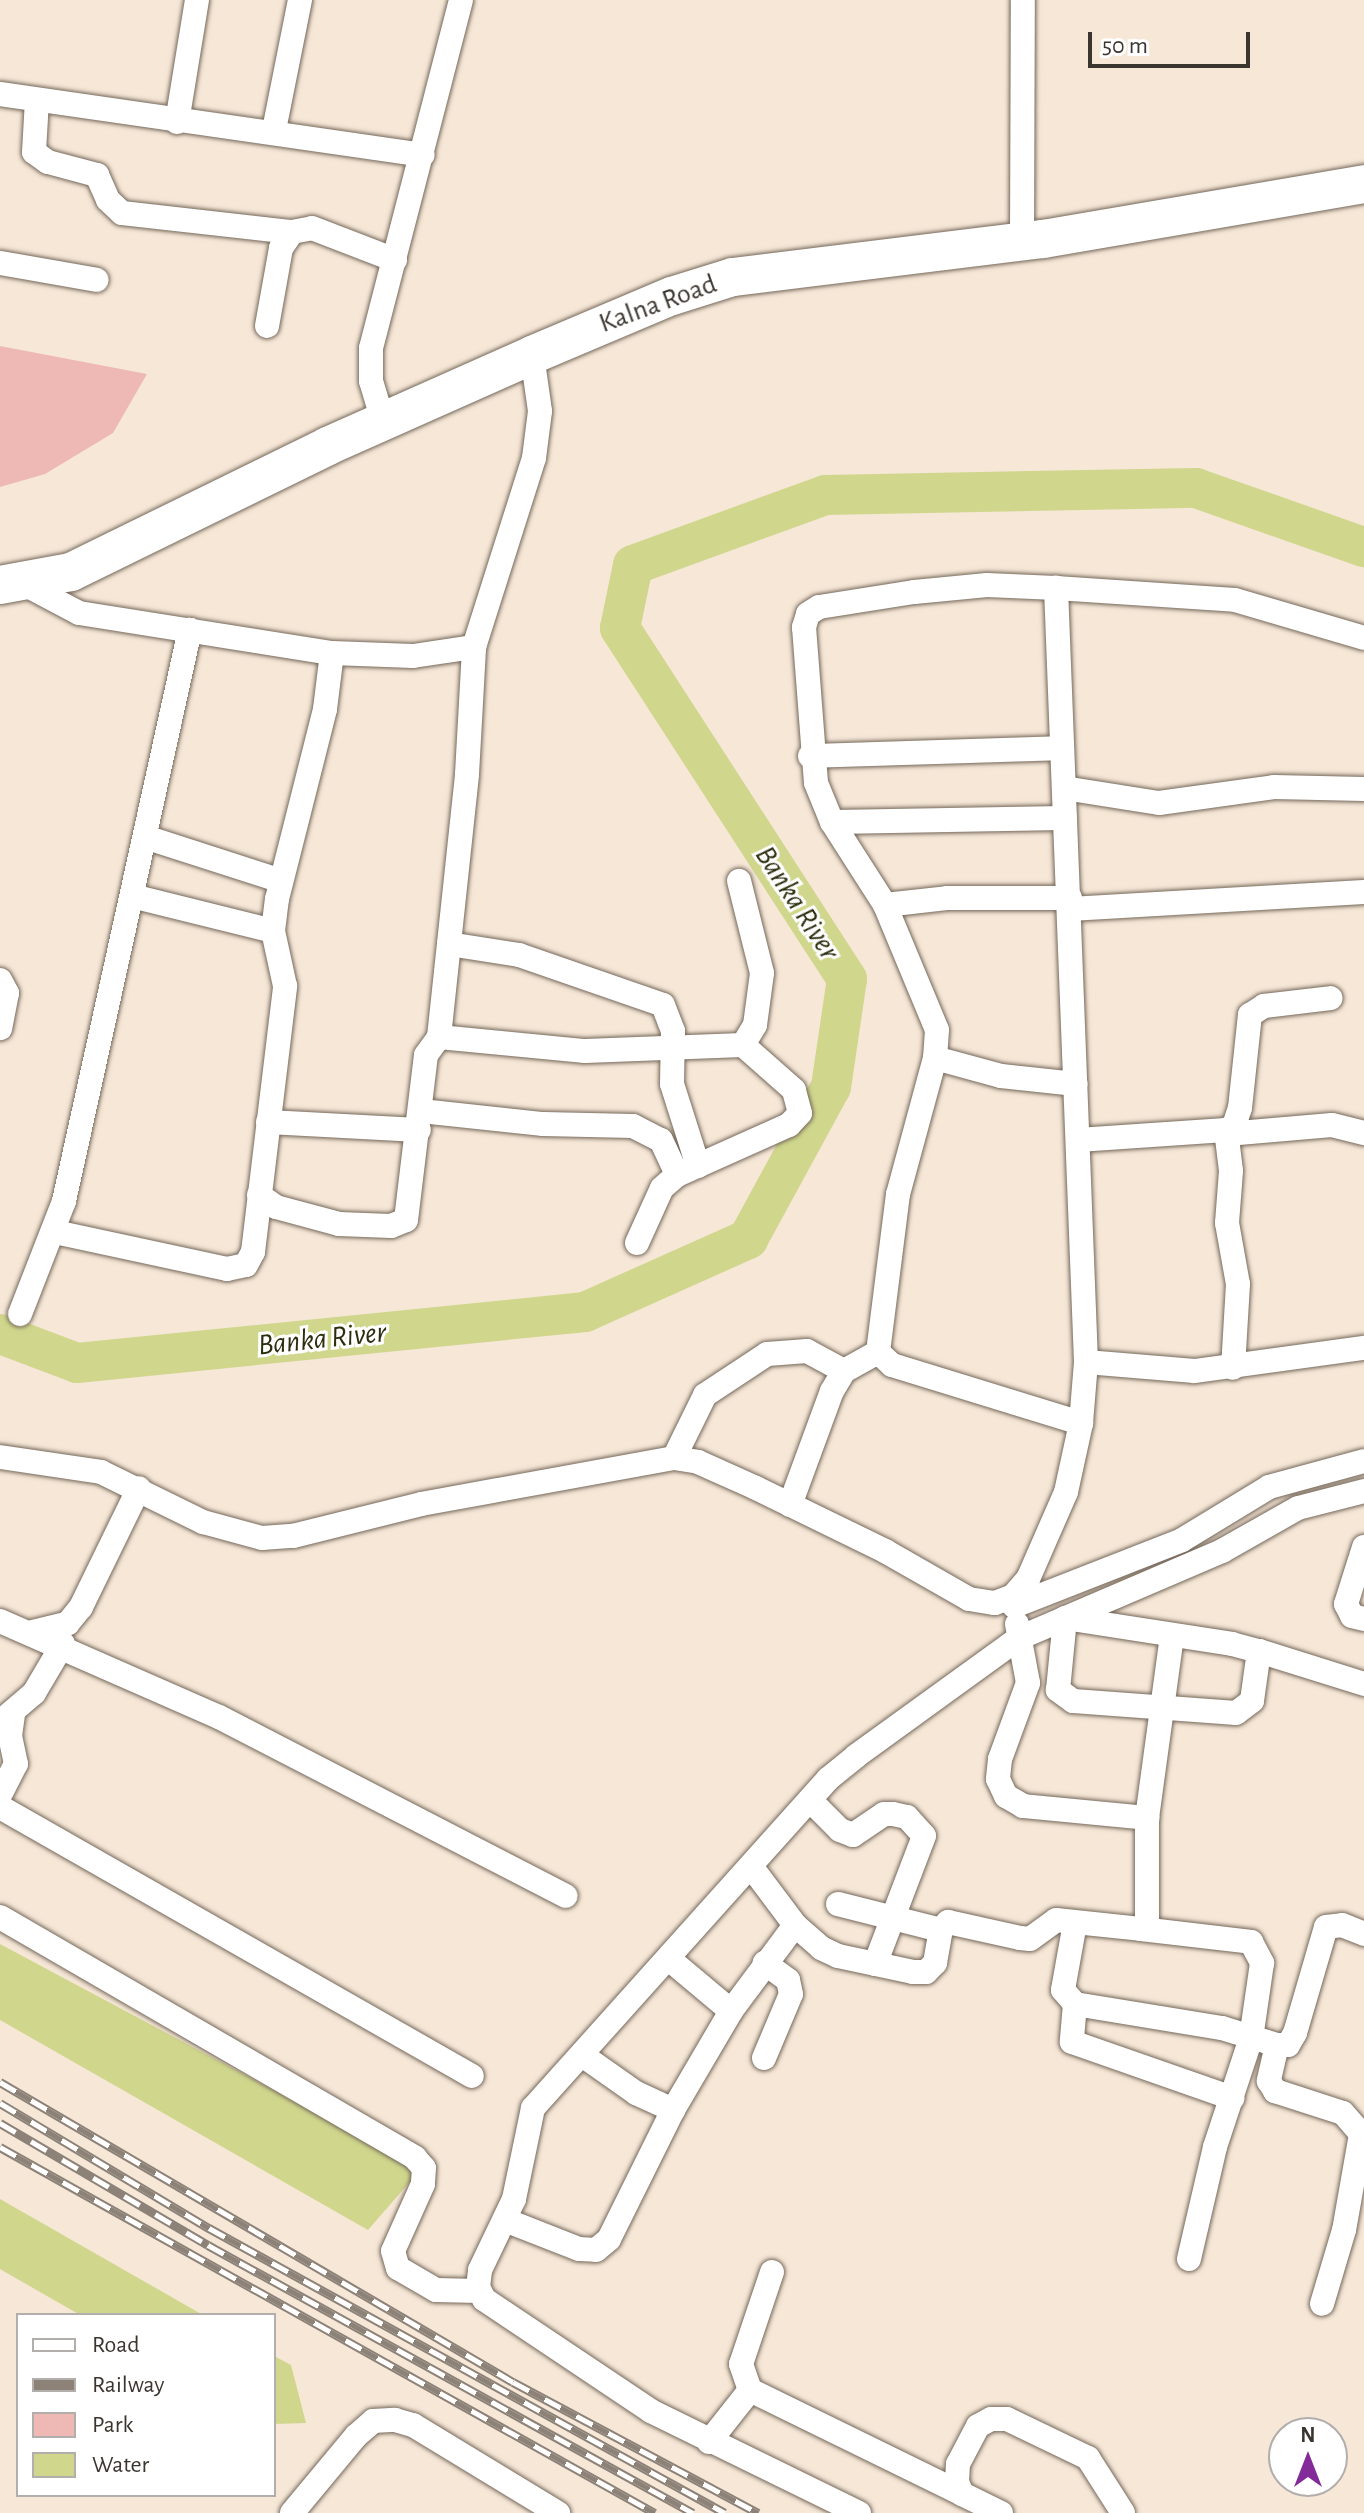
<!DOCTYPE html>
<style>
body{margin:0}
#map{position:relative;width:1364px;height:2513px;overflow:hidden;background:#f6e7d7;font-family:"Alegreya Sans",sans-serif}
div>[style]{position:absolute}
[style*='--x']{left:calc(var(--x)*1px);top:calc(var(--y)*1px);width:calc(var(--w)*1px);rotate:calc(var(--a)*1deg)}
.green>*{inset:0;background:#eeb9b4}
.water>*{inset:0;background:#d0d78d}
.river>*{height:40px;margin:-20px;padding:0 20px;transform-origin:20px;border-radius:20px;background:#d0d78d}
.roads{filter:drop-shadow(0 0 2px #75685a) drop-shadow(0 0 2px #75685a)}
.street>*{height:24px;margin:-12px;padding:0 12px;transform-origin:12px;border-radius:12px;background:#fff}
.primary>*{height:38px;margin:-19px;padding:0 19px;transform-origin:19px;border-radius:19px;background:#fff}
.rail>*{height:9px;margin-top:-4.5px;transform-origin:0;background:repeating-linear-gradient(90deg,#fff 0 18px,#8c8278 0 36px);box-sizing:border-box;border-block:2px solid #8c8278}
span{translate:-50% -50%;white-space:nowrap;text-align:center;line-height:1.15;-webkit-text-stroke:6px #fff;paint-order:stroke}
.street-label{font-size:28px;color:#3b352f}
.water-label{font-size:30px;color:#2c2e0e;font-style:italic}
.legend{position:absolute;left:16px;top:2313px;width:260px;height:184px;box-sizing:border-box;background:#fff;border:2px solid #b1aeac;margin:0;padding:10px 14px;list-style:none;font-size:24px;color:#3b352f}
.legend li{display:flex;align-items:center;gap:16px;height:40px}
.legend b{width:40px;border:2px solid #b1aeac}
.north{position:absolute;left:1268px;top:2417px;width:80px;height:80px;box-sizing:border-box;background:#fff;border:2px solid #b1aeac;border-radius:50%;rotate:0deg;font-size:22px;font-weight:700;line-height:32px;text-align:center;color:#3b352f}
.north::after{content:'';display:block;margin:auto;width:28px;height:36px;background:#822b99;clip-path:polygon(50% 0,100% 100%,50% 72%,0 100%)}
.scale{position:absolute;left:1088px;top:32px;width:162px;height:36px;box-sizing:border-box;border:4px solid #3b352f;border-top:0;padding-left:10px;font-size:24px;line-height:28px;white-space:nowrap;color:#3b352f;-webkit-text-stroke:6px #fff;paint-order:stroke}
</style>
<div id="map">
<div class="green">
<i style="clip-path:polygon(0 346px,147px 374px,113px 433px,45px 474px,0 487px)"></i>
</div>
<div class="water">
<i style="clip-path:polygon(0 1944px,421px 2169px,368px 2230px,0 2020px)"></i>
<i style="clip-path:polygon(0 2199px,203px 2315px,80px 2315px,0 2269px)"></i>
<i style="clip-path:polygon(274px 2356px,291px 2365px,306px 2423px,274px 2424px)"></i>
</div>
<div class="river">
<i style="--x:0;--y:1334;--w:82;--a:20.6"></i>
<i style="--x:77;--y:1363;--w:511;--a:-5.73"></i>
<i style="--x:585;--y:1312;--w:179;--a:-24.1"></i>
<i style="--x:748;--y:1239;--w:173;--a:-61.4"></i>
<i style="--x:831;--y:1087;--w:109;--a:-81.6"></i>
<i style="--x:847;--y:979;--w:418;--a:-122.9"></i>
<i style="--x:620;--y:628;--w:64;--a:-78.3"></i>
<i style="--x:633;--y:565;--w:204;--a:-20"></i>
<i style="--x:825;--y:495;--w:371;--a:-1.1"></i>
<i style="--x:1196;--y:488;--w:178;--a:19.4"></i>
</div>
<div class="roads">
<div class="street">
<i style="--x:0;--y:94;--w:427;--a:8.2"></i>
<i style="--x:37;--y:100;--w:52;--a:93.3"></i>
<i style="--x:34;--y:152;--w:17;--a:36"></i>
<i style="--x:48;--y:162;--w:51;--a:14.9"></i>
<i style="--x:97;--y:175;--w:27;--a:66"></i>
<i style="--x:108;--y:200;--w:19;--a:43"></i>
<i style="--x:122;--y:213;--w:171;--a:6.4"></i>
<i style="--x:177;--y:122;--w:124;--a:-80.7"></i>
<i style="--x:274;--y:130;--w:133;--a:-78.7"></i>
<i style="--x:1022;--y:242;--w:242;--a:-89.8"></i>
<i style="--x:0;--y:263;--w:98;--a:9.9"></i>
<i style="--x:267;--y:326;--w:79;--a:-79.8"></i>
<i style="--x:281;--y:248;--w:19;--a:-55"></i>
<i style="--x:292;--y:232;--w:20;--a:-11"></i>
<i style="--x:312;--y:228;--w:89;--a:21.1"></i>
<i style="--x:383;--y:421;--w:42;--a:-106.7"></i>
<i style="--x:371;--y:381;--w:33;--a:-90"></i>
<i style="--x:371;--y:348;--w:359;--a:-75.5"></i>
<i style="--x:24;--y:584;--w:62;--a:27.8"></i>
<i style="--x:79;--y:613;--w:256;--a:9"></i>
<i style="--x:332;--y:653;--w:81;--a:2.1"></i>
<i style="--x:413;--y:656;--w:62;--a:-8.4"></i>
<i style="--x:1056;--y:588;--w:69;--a:-177.5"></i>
<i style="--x:987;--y:585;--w:73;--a:174.5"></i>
<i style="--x:914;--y:592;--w:96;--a:171"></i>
<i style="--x:819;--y:607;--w:13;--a:148"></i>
<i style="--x:808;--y:614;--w:14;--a:107"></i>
<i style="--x:804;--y:627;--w:156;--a:85.6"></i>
<i style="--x:816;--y:783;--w:42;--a:67.7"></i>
<i style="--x:832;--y:822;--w:98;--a:57.4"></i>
<i style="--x:885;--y:905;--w:135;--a:67.4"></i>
<i style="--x:937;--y:1030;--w:28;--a:94"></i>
<i style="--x:935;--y:1058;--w:141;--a:105.2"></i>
<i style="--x:898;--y:1194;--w:159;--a:97.2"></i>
<i style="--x:878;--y:1352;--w:19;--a:43"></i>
<i style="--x:892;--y:1365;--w:198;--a:17.1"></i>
<i style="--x:810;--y:756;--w:252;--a:-1.8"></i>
<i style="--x:1064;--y:788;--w:96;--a:9"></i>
<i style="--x:1159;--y:803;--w:116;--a:-7.9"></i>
<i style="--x:1274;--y:787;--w:90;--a:1.3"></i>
<i style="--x:832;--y:822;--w:233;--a:-1"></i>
<i style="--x:145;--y:837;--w:143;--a:17.9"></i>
<i style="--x:132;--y:896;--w:145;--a:13.9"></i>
<i style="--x:885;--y:905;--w:62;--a:-6.4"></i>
<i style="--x:947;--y:898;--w:123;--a:0"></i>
<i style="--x:1070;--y:909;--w:294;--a:-3.3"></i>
<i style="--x:449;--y:944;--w:71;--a:8.9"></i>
<i style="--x:519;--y:955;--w:152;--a:19.1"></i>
<i style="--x:663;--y:1005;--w:28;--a:69"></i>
<i style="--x:673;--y:1031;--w:53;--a:91.1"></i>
<i style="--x:672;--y:1084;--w:86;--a:72.4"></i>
<i style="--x:0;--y:980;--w:15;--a:62"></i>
<i style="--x:7;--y:993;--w:36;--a:101"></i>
<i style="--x:439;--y:1037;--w:264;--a:-83.9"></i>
<i style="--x:467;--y:774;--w:127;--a:-86.8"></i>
<i style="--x:474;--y:647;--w:198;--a:-72.4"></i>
<i style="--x:534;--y:458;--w:47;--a:-82.7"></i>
<i style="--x:540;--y:411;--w:57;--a:-98.1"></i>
<i style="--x:935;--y:1058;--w:68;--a:15.3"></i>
<i style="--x:1001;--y:1076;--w:75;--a:6.1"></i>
<i style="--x:421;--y:1111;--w:123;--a:6.1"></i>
<i style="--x:543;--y:1124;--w:90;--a:1.3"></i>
<i style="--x:633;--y:1126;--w:31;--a:27"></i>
<i style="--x:661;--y:1140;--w:38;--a:65"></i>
<i style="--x:268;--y:1122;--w:151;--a:3"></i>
<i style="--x:1226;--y:1130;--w:41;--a:83"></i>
<i style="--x:1231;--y:1171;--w:52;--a:94.4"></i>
<i style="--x:1227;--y:1223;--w:62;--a:79.8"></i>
<i style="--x:1238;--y:1284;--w:84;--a:93.4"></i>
<i style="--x:1227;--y:1134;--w:105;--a:-4.9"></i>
<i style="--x:1332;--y:1125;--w:33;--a:14"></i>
<i style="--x:1078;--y:1140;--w:148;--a:-3.9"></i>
<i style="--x:1226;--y:1130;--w:9;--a:-27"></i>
<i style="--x:1234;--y:1126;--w:19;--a:-72"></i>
<i style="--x:1240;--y:1108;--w:94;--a:-83.9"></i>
<i style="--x:1250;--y:1015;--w:17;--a:-33"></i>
<i style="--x:1264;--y:1006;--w:67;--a:-6.8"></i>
<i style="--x:259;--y:1195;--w:21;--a:35"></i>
<i style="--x:276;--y:1207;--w:65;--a:15.1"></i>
<i style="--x:339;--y:1224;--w:52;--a:2.2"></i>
<i style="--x:391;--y:1226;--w:16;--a:-22"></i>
<i style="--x:406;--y:1220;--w:166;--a:-83.1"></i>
<i style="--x:426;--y:1055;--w:22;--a:-54"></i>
<i style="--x:439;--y:1037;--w:147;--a:5.5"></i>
<i style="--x:585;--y:1051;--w:158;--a:-2.2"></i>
<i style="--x:743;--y:1045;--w:23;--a:-59"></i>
<i style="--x:755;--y:1025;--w:52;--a:-82.3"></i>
<i style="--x:762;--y:973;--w:95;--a:-104"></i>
<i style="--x:55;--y:1232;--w:176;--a:12.1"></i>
<i style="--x:227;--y:1269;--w:19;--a:-12"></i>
<i style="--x:246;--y:1265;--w:15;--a:-62"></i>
<i style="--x:253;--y:1252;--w:268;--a:-83.1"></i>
<i style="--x:285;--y:986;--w:56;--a:-102.3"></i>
<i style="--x:273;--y:931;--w:32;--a:-83"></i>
<i style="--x:277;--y:899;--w:196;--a:-75.8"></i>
<i style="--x:325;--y:709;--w:56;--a:-82.9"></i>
<i style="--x:637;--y:1243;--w:60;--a:-65.6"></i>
<i style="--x:662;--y:1188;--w:20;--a:-41"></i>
<i style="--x:677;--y:1175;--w:123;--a:-24.1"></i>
<i style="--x:789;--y:1125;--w:16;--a:-47"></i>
<i style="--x:800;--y:1113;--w:24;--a:-105"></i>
<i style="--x:794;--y:1090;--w:68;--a:-138.6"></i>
<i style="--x:20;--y:1314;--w:121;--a:-68.7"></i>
<i style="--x:64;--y:1201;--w:585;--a:-77.56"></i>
<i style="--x:1086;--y:1362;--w:109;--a:4.7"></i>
<i style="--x:1195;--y:1371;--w:171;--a:-7.8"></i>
<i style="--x:0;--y:1457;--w:102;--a:8.4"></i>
<i style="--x:101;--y:1472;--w:114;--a:26.1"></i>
<i style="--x:203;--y:1522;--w:61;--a:15.2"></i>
<i style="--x:262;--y:1538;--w:31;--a:-4"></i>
<i style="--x:293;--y:1536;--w:132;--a:-14"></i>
<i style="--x:421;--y:1504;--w:257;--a:-10.3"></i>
<i style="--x:674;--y:1458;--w:24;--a:9"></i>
<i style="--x:698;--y:1462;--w:64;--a:24.1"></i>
<i style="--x:756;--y:1488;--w:144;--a:26"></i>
<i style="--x:885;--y:1551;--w:97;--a:29.7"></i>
<i style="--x:969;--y:1599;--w:26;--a:9"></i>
<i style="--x:995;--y:1603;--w:19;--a:-21"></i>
<i style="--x:1013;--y:1596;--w:23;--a:-49"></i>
<i style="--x:1028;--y:1579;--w:95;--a:-66.4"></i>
<i style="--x:1066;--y:1492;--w:71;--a:-77.7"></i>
<i style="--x:1081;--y:1423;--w:61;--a:-85.3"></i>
<i style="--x:1086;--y:1362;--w:775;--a:-92.22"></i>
<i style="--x:1056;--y:588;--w:179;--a:3.8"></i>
<i style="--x:1235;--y:600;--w:134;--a:16.4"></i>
<i style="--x:674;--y:1458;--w:70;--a:-63.8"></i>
<i style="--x:705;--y:1395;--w:74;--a:-33.5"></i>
<i style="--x:767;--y:1354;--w:40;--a:-4.3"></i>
<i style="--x:807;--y:1351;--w:42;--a:28.4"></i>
<i style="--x:790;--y:1505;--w:121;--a:-69.8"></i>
<i style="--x:832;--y:1391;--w:23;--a:-59"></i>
<i style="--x:844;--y:1371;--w:39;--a:-29"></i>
<i style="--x:1364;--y:1547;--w:60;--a:107.5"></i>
<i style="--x:1346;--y:1604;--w:13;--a:63"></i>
<i style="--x:1352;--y:1616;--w:12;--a:14"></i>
<i style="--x:1014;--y:1606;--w:180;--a:-21.4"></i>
<i style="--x:1182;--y:1540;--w:102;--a:-31.3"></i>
<i style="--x:1269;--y:1487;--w:98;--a:-15.3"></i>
<i style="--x:0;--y:1621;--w:239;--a:23.7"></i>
<i style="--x:219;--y:1717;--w:390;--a:27.3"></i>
<i style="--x:1017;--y:1624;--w:60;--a:79.4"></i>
<i style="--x:1028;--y:1683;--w:81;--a:110.2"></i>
<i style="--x:1000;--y:1759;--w:20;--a:96"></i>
<i style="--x:998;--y:1779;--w:19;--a:65"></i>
<i style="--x:1006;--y:1796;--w:20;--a:30"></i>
<i style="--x:1023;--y:1806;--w:125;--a:5.5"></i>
<i style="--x:33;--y:1632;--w:36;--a:-14"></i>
<i style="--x:68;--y:1623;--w:21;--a:-51"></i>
<i style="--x:81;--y:1607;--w:132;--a:-64"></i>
<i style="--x:1259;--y:1651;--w:50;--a:98"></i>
<i style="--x:1252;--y:1701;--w:20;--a:143"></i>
<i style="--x:1236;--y:1713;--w:163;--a:-175.8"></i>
<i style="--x:1073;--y:1701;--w:19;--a:-144"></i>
<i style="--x:1058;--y:1690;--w:72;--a:-84.4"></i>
<i style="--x:1065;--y:1618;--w:169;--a:8.8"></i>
<i style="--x:1232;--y:1644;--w:28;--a:15"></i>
<i style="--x:1259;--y:1651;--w:110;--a:17.4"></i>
<i style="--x:0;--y:1722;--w:45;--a:-40.5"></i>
<i style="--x:34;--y:1693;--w:57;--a:-59.4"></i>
<i style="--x:0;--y:1795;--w:35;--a:-63"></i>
<i style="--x:16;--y:1764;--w:29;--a:-102"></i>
<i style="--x:10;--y:1736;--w:21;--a:-82"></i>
<i style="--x:810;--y:1800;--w:42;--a:45"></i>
<i style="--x:840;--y:1830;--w:14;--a:21"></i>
<i style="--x:853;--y:1835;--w:37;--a:-34"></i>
<i style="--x:884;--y:1814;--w:9;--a:0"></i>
<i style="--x:893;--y:1814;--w:14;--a:12"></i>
<i style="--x:907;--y:1817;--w:25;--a:48"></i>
<i style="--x:924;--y:1836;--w:137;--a:110.9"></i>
<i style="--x:0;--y:1807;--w:543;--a:29.68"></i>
<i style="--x:753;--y:1869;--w:70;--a:53.1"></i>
<i style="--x:795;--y:1925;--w:35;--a:41"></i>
<i style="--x:821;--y:1948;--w:19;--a:25"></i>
<i style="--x:838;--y:1956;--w:77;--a:12"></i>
<i style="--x:913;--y:1972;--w:13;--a:0"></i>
<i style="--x:926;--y:1972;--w:13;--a:-45"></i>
<i style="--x:935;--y:1963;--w:34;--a:-80"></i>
<i style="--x:941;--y:1930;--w:11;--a:-49"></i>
<i style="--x:948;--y:1922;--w:74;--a:12.5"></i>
<i style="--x:1020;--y:1938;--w:10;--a:6"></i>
<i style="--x:1030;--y:1939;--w:32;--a:-36"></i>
<i style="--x:1056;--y:1920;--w:85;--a:6"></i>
<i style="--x:1141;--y:1929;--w:9;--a:-49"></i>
<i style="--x:1147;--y:1922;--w:104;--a:-90"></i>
<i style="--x:1147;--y:1818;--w:184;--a:-82.2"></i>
<i style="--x:838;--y:1904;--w:106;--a:14.2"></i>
<i style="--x:0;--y:1917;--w:480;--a:30.1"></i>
<i style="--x:415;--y:2158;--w:13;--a:48"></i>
<i style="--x:424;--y:2168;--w:16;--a:94"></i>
<i style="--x:423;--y:2184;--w:73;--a:114.1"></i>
<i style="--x:393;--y:2251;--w:18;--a:74"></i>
<i style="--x:398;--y:2268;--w:44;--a:30.1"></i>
<i style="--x:436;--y:2290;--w:43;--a:1.3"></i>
<i style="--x:1075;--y:1923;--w:68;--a:100.2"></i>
<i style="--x:1063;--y:1990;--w:18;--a:49"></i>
<i style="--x:1075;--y:2004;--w:149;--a:9.3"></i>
<i style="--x:1222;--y:2028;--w:58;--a:17.2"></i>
<i style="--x:1277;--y:2045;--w:11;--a:0"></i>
<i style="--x:1288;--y:2045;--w:14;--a:-60"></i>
<i style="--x:1295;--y:2033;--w:110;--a:-73.7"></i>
<i style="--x:1326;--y:1927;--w:16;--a:-7"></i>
<i style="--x:1342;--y:1925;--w:24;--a:22"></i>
<i style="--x:1141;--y:1929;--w:111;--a:6.7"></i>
<i style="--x:1251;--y:1942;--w:24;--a:62"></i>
<i style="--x:1262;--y:1963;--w:76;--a:98.3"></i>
<i style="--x:1251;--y:2038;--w:115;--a:108.3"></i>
<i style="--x:1215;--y:2147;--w:115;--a:103.1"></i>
<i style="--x:669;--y:1959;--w:81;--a:40"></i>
<i style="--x:1075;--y:2004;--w:38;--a:95"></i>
<i style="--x:1072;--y:2042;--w:170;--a:19.3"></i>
<i style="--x:1277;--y:2045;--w:37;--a:103"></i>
<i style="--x:1269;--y:2081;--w:12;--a:59"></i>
<i style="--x:1275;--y:2091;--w:71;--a:17.9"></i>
<i style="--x:1343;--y:2113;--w:28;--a:49"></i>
<i style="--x:1361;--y:2134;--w:97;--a:100"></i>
<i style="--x:1344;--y:2230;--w:77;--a:106.6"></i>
<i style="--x:582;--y:2055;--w:66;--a:35.1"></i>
<i style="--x:636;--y:2093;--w:41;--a:24.7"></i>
<i style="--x:764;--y:2058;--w:69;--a:-67.1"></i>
<i style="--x:791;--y:1994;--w:14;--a:-102"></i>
<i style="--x:788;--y:1980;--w:29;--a:-144"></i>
<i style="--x:505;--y:2220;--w:79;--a:21.4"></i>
<i style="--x:579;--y:2249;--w:17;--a:3"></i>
<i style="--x:596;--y:2250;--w:17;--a:-40"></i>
<i style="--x:609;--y:2239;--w:144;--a:-63.6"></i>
<i style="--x:673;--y:2110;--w:115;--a:-59.6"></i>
<i style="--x:731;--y:2011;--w:107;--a:-53.3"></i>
<i style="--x:772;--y:2272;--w:97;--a:108.6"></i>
<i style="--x:741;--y:2364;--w:28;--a:71"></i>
<i style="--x:750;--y:2390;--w:236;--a:26.1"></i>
<i style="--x:709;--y:2442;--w:66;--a:-51.7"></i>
<i style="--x:292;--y:2513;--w:100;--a:-50.3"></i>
<i style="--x:356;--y:2436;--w:23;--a:-41"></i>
<i style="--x:373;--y:2421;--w:22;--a:-3"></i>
<i style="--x:395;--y:2420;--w:19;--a:16"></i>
<i style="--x:413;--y:2425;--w:170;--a:31.3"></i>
<i style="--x:859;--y:2513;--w:232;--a:-153.9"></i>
<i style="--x:651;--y:2411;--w:201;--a:-146.2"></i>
<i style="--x:484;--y:2299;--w:13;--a:-117"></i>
<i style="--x:478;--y:2287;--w:17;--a:-83"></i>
<i style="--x:480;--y:2270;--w:79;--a:-64.4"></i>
<i style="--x:514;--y:2199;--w:93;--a:-78.2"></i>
<i style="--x:533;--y:2108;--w:442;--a:-48.1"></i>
<i style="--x:828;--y:1779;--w:36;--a:-39"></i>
<i style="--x:856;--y:1756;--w:201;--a:-35.9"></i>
<i style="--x:1019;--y:1638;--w:221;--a:-23.2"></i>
<i style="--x:1222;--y:1551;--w:87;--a:-29.5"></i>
<i style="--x:1298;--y:1508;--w:68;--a:-14.4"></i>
<i style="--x:1001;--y:2513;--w:43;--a:-154"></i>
<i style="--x:962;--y:2494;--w:13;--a:-113"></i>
<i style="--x:957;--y:2482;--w:18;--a:-87"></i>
<i style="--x:958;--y:2464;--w:43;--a:-62.2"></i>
<i style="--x:978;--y:2426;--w:15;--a:-28"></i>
<i style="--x:991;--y:2419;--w:16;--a:0"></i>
<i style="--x:1007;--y:2419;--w:90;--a:25.7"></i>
<i style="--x:1088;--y:2458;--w:65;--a:57.5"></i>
</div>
<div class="primary">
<i style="--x:0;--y:585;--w:72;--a:-10.4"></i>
<i style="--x:71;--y:572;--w:286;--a:-26.1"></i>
<i style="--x:328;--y:446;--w:223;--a:-24"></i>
<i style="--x:532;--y:355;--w:152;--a:-22.9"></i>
<i style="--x:672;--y:296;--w:64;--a:-17.3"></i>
<i style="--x:733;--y:277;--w:312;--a:-7"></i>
<i style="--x:1043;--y:239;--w:326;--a:-9.7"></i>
</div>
</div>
<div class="rail">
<i style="--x:0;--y:2082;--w:594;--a:30.32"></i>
<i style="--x:513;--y:2382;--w:278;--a:28.1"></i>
<i style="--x:0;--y:2103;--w:244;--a:30.9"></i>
<i style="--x:209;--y:2228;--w:589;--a:28.91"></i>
<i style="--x:0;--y:2123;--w:241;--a:30.4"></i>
<i style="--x:208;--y:2245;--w:554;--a:28.92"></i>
<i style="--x:0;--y:2147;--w:750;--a:29.2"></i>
</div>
<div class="street-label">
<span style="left:658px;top:304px;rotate:-20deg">Kalna Road</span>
</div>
<div class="water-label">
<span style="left:797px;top:903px;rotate:57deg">Banka River</span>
<span style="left:322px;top:1339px;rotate:-6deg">Banka River</span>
</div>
<ul class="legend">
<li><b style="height:10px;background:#fff"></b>Road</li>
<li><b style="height:10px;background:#8c8278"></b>Railway</li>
<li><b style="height:22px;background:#eeb9b4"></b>Park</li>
<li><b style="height:22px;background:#d0d78d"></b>Water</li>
</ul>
<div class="north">N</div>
<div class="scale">50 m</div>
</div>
